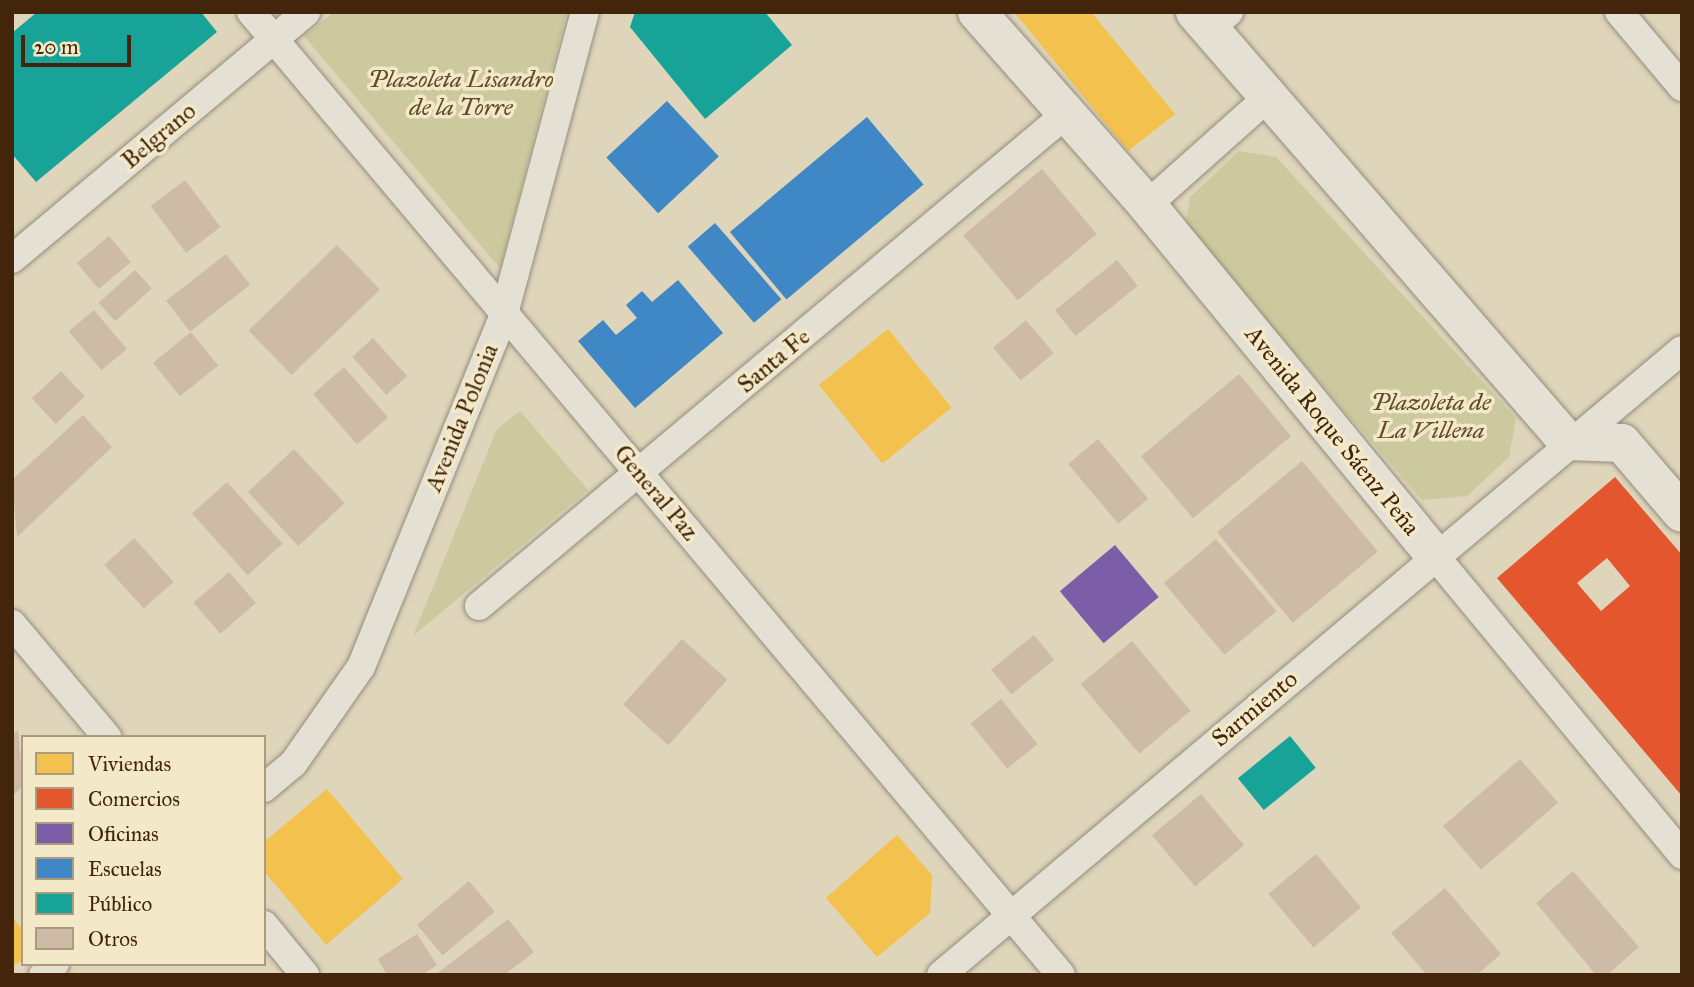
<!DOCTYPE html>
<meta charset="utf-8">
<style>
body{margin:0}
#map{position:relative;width:1694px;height:987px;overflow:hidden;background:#ded5bb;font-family:"IM FELL Great Primer",serif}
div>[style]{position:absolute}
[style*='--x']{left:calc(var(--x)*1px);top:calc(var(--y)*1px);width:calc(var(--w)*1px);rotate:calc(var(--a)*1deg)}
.green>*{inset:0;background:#ccc99e}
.homes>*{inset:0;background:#f2c14e;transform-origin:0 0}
.shops>*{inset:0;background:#e4572e}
.offices>*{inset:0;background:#7b5ea7;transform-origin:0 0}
.schools>*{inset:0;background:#3f88c5;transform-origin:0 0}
.public>*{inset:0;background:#17a398;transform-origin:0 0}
.building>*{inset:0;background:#cdbba8;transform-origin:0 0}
.roads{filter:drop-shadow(0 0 2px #958c7b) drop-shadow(0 0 2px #958c7b)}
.street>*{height:28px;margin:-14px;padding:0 14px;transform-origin:14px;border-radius:14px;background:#e4e0d3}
.secondary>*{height:38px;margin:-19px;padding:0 19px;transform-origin:19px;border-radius:19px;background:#e4e0d3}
span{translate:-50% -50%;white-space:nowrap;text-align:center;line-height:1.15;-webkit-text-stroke:7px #f3e9c9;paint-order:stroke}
.park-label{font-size:24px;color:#614c2a;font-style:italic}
.street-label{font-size:24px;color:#42250b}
.frame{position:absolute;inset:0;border:14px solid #42250b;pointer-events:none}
.legend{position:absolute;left:21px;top:735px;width:245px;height:231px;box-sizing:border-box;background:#f3e9c9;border:2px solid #ac9b7d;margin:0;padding:9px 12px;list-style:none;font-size:21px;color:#42250b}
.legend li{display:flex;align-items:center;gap:14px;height:35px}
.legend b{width:35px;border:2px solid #ac9b7d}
.scale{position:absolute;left:21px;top:35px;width:110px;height:32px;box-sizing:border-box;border:4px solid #42250b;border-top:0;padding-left:9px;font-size:21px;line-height:24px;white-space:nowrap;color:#42250b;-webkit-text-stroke:5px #f3e9c9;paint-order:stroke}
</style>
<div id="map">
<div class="green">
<i style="clip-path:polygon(334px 12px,567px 12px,500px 268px,304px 36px)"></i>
<i style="clip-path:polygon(1239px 151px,1276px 157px,1516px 418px,1509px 457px,1467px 496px,1422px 500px,1185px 228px,1190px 197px)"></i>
<i style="clip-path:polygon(520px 411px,588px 490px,413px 636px,497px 429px)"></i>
</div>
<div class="homes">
<i style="clip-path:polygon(1014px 12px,1091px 12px,1175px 114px,1128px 151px)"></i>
<i style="left:888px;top:329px;width:101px;height:89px;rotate:51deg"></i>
<i style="clip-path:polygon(327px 789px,403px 879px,326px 945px,264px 871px,264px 842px)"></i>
<i style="clip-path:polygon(897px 835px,932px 875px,930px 913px,877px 957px,826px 898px)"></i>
<i style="clip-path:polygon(12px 917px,23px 930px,23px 959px,12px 967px)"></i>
</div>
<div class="shops">
<i style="clip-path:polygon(evenodd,1615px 477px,1682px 555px,1682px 796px,1497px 578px,1615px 477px,1607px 558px,1630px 586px,1601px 611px,1577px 583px,1607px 558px)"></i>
</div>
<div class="offices">
<i style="left:1115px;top:545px;width:68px;height:72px;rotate:50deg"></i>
</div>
<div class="schools">
<i style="left:667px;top:101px;width:76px;height:83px;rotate:47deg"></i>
<i style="left:867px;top:117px;width:88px;height:179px;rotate:50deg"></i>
<i style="left:715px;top:223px;width:101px;height:36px;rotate:49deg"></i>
<i style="clip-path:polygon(678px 280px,723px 333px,635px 408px,578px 341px,603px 320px,616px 335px,637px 318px,626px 305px,642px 291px,652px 302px)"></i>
</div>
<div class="public">
<i style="clip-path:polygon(37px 12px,201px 12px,217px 32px,36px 182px,12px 154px,12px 33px)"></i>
<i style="clip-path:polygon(635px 12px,765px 12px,792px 45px,705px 119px,630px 27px)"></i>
<i style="left:1290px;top:736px;width:41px;height:67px;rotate:51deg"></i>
</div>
<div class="building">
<i style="left:1042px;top:169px;width:85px;height:103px;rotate:50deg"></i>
<i style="left:185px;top:180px;width:59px;height:43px;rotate:53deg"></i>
<i style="left:109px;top:236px;width:34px;height:42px;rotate:50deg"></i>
<i style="left:337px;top:245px;width:62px;height:123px;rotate:46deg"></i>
<i style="left:226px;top:254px;width:39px;height:76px;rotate:52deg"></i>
<i style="left:1117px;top:260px;width:33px;height:80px;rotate:51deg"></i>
<i style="left:135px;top:270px;width:25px;height:49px;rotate:48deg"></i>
<i style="left:94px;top:310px;width:51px;height:33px;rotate:50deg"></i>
<i style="left:1026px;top:320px;width:43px;height:43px;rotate:50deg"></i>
<i style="left:191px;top:332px;width:43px;height:49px;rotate:51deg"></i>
<i style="left:373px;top:338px;width:51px;height:28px;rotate:48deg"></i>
<i style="left:344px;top:367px;width:67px;height:41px;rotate:49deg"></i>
<i style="left:61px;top:371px;width:35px;height:40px;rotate:47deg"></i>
<i style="left:1239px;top:374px;width:81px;height:128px;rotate:50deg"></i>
<i style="clip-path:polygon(83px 415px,112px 447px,17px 537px,12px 480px)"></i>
<i style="left:1098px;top:439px;width:78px;height:39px;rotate:50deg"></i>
<i style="left:294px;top:449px;width:74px;height:63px;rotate:47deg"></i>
<i style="left:1302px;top:461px;width:118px;height:111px;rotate:50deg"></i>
<i style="left:227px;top:482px;width:83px;height:47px;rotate:48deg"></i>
<i style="left:134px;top:538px;width:59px;height:40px;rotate:48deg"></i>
<i style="left:1216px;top:539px;width:94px;height:68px;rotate:50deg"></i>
<i style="left:229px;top:572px;width:41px;height:47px;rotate:49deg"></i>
<i style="left:1034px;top:635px;width:32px;height:55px;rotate:51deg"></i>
<i style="left:682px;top:639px;width:61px;height:88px;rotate:42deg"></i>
<i style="left:1132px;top:641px;width:91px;height:67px;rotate:50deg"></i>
<i style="left:1001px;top:699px;width:58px;height:39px;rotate:51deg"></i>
<i style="clip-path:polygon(18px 730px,23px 786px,12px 796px,12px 735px)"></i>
<i style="left:1520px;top:759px;width:58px;height:102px;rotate:49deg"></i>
<i style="left:1201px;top:794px;width:67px;height:64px;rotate:50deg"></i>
<i style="left:1316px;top:854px;width:70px;height:62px;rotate:50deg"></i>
<i style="clip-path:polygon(1573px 871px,1639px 947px,1607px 975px,1596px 975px,1536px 903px)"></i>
<i style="left:469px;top:881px;width:40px;height:68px;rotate:50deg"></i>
<i style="clip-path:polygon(1445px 888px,1501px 954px,1477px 975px,1427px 975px,1391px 933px)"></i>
<i style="clip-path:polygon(508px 919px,534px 952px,504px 975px,435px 975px)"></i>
<i style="clip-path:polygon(417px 934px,437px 965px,422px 975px,387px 975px,378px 959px)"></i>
</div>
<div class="roads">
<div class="street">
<i style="--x:251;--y:12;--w:1258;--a:49.93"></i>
<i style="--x:1619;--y:12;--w:98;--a:50"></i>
<i style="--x:1210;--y:28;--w:25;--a:-40"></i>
<i style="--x:1147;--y:205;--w:159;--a:-41.7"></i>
<i style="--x:12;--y:259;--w:384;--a:-40"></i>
<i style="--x:1435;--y:556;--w:388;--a:50.4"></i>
<i style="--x:479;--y:606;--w:766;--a:-39.97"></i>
<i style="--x:12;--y:624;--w:148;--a:49.9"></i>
<i style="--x:264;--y:788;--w:38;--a:-40"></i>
<i style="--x:293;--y:764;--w:118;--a:-55"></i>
<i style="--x:361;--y:667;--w:381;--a:-67.9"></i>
<i style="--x:504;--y:314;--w:313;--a:-75"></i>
<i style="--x:264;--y:925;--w:65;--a:50.6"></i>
<i style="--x:43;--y:975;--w:16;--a:-43"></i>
<i style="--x:941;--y:975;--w:969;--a:-40.15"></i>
</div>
<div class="secondary">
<i style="--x:977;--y:12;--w:257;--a:48.6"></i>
<i style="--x:1147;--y:205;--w:454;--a:50.6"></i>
<i style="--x:1195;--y:12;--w:568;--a:49.07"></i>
<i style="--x:1567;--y:441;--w:55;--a:2.1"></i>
<i style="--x:1622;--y:443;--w:92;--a:49.4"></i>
</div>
</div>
<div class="park-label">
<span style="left:461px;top:94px">Plazoleta Lisandro<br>de la Torre</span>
<span style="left:1431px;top:417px">Plazoleta de<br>La Villena</span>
</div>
<div class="street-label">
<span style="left:159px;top:136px;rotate:-40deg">Belgrano</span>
<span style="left:774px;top:361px;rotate:-40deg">Santa Fe</span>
<span style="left:462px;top:418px;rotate:-68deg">Avenida Polonia</span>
<span style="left:1332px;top:431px;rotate:51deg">Avenida Roque Sáenz Peña</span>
<span style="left:656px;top:493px;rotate:50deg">General Paz</span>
<span style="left:1255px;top:709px;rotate:-40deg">Sarmiento</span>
</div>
<div class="frame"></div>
<ul class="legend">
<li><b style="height:19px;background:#f2c14e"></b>Viviendas</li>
<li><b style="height:19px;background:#e4572e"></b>Comercios</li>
<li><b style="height:19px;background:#7b5ea7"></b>Oficinas</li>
<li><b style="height:19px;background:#3f88c5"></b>Escuelas</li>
<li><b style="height:19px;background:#17a398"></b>Público</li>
<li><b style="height:19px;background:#cdbba8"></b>Otros</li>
</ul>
<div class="scale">20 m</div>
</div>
